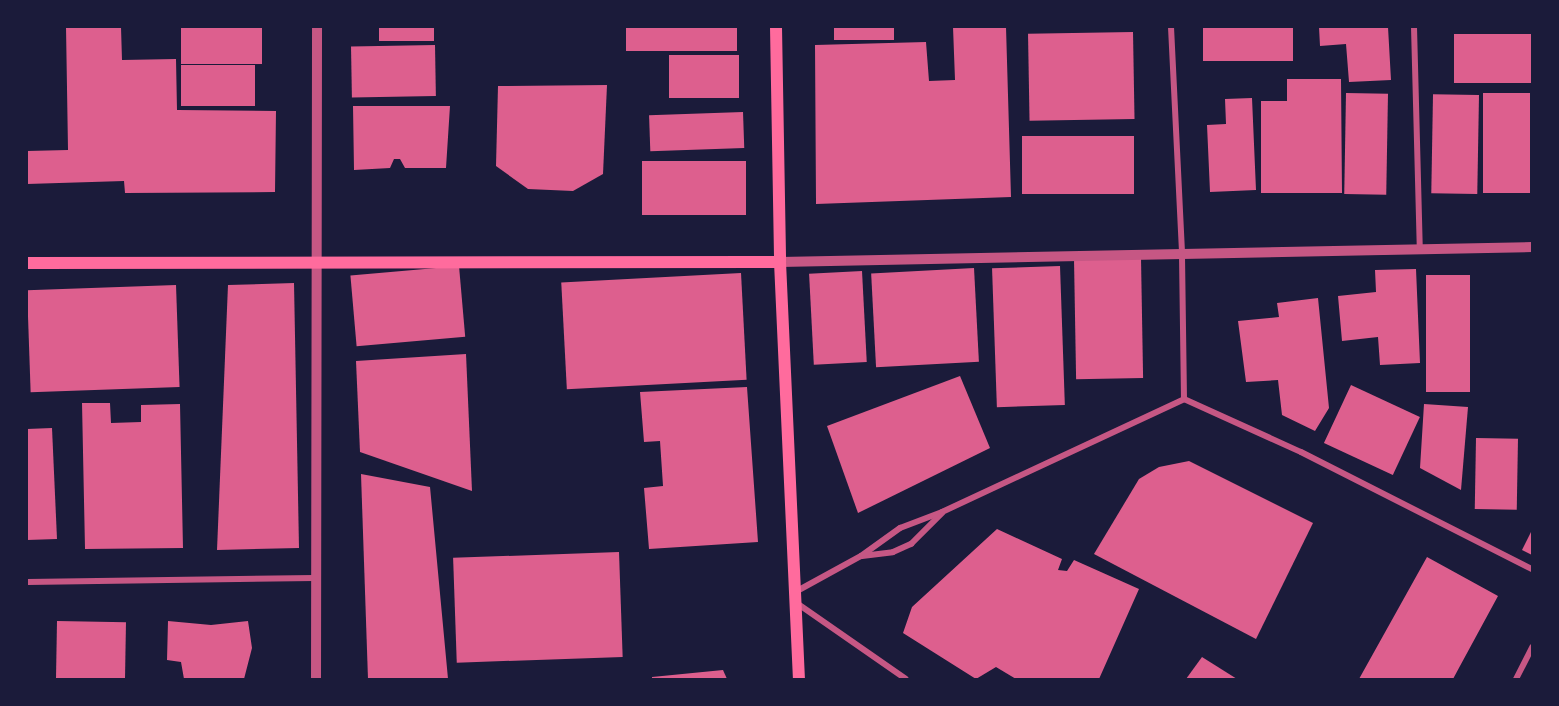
<!DOCTYPE html>
<style>
body{margin:0}
#map{position:relative;width:1559px;height:706px;overflow:hidden;background:#1b1b3a;font-family:Signika,sans-serif}
div>[style]{position:absolute}
[style*='--x']{left:calc(var(--x)*1px);top:calc(var(--y)*1px);width:calc(var(--w)*1px);rotate:calc(var(--a)*1deg)}
.building>*{inset:0;background:#dd5f8e;transform-origin:0 0}
.minor>*{height:6px;margin:-3px;padding:0 3px;transform-origin:3px;border-radius:3px;background:#c65784}
.tertiary>*{height:10px;margin:-5px;padding:0 5px;transform-origin:5px;border-radius:5px;background:#c65784}
.secondary>*{height:12px;margin:-6px;padding:0 6px;transform-origin:6px;border-radius:6px;background:#ff6b9d}
span{translate:-50% -50%;white-space:nowrap;text-align:center;line-height:1.15;-webkit-text-stroke:4.5px #1b1b3a;paint-order:stroke}
.frame{position:absolute;inset:0;border:28px solid #1b1b3a;pointer-events:none}
</style>
<div id="map">
<div class="building">
<i style="clip-path:polygon(66px 27px,121px 27px,122px 60px,176px 59px,177px 110px,276px 111px,275px 192px,125px 193px,124px 181px,27px 184px,27px 151px,68px 150px)"></i>
<i style="left:181px;top:27px;width:81px;height:37px"></i>
<i style="left:379px;top:27px;width:55px;height:14px"></i>
<i style="left:626px;top:27px;width:111px;height:24px"></i>
<i style="left:834px;top:27px;width:60px;height:13px"></i>
<i style="clip-path:polygon(953px 27px,1006px 27px,1011px 197px,816px 204px,815px 45px,926px 42px,929px 81px,955px 80px)"></i>
<i style="left:1203px;top:27px;width:90px;height:34px"></i>
<i style="clip-path:polygon(1319px 27px,1388px 27px,1391px 80px,1349px 82px,1346px 44px,1320px 46px)"></i>
<i style="left:1133px;top:32px;width:87px;height:105px;rotate:89deg"></i>
<i style="left:1532px;top:34px;width:49px;height:78px;rotate:90deg"></i>
<i style="left:435px;top:45px;width:51px;height:84px;rotate:89deg"></i>
<i style="left:739px;top:55px;width:43px;height:70px;rotate:90deg"></i>
<i style="left:255px;top:65px;width:41px;height:74px;rotate:90deg"></i>
<i style="clip-path:polygon(1287px 79px,1341px 79px,1342px 193px,1261px 193px,1261px 101px,1287px 101px)"></i>
<i style="clip-path:polygon(607px 85px,603px 174px,573px 191px,528px 189px,496px 166px,498px 86px)"></i>
<i style="left:1346px;top:93px;width:42px;height:101px;rotate:1deg"></i>
<i style="left:1483px;top:93px;width:47px;height:100px"></i>
<i style="left:1479px;top:95px;width:99px;height:46px;rotate:91deg"></i>
<i style="clip-path:polygon(1252px 98px,1256px 190px,1210px 192px,1207px 125px,1226px 124px,1225px 99px)"></i>
<i style="clip-path:polygon(353px 106px,450px 106px,446px 168px,405px 168px,400px 159px,394px 159px,390px 168px,354px 170px)"></i>
<i style="left:743px;top:112px;width:36px;height:94px;rotate:88deg"></i>
<i style="left:1022px;top:136px;width:112px;height:58px"></i>
<i style="left:642px;top:161px;width:104px;height:54px"></i>
<i style="left:1141px;top:258px;width:120px;height:67px;rotate:89deg"></i>
<i style="left:459px;top:266px;width:71px;height:109px;rotate:85deg"></i>
<i style="left:1060px;top:266px;width:139px;height:68px;rotate:88deg"></i>
<i style="left:974px;top:268px;width:94px;height:103px;rotate:87deg"></i>
<i style="clip-path:polygon(1416px 269px,1420px 363px,1380px 365px,1378px 337px,1342px 341px,1338px 296px,1376px 292px,1375px 270px)"></i>
<i style="left:862px;top:271px;width:91px;height:53px;rotate:87deg"></i>
<i style="left:741px;top:273px;width:107px;height:180px;rotate:87deg"></i>
<i style="left:1426px;top:275px;width:44px;height:117px"></i>
<i style="clip-path:polygon(294px 283px,299px 548px,217px 550px,228px 285px)"></i>
<i style="left:176px;top:285px;width:102px;height:149px;rotate:88deg"></i>
<i style="clip-path:polygon(1318px 298px,1329px 408px,1315px 431px,1282px 415px,1278px 380px,1246px 382px,1238px 321px,1279px 317px,1277px 303px)"></i>
<i style="clip-path:polygon(466px 354px,472px 491px,360px 452px,356px 361px)"></i>
<i style="clip-path:polygon(960px 376px,990px 448px,858px 513px,827px 426px)"></i>
<i style="left:1351px;top:385px;width:76px;height:64px;rotate:25deg"></i>
<i style="clip-path:polygon(747px 387px,758px 542px,649px 549px,644px 488px,663px 486px,660px 441px,644px 442px,640px 392px)"></i>
<i style="clip-path:polygon(82px 403px,110px 403px,111px 423px,141px 422px,141px 405px,180px 404px,183px 548px,85px 549px)"></i>
<i style="clip-path:polygon(1424px 404px,1468px 407px,1461px 490px,1420px 468px)"></i>
<i style="clip-path:polygon(52px 428px,57px 539px,27px 540px,27px 429px)"></i>
<i style="left:1476px;top:438px;width:42px;height:71px;rotate:1deg"></i>
<i style="clip-path:polygon(1189px 461px,1313px 523px,1256px 639px,1094px 554px,1139px 479px,1159px 467px)"></i>
<i style="clip-path:polygon(361px 474px,430px 487px,448px 679px,368px 679px)"></i>
<i style="clip-path:polygon(997px 529px,1062px 559px,1058px 570px,1067px 571px,1074px 560px,1139px 589px,1099px 679px,1016px 679px,996px 667px,976px 679px,903px 633px,912px 607px)"></i>
<i style="clip-path:polygon(1532px 530px,1532px 555px,1522px 550px)"></i>
<i style="left:619px;top:552px;width:105px;height:166px;rotate:88deg"></i>
<i style="clip-path:polygon(1427px 557px,1498px 596px,1460px 666px,1453px 679px,1359px 679px)"></i>
<i style="left:57px;top:621px;width:69px;height:58px;rotate:1deg"></i>
<i style="clip-path:polygon(168px 621px,211px 625px,248px 621px,252px 648px,244px 679px,184px 679px,181px 662px,167px 660px)"></i>
<i style="clip-path:polygon(1202px 657px,1237px 679px,1186px 679px)"></i>
<i style="clip-path:polygon(723px 670px,727px 679px,652px 679px,652px 677px)"></i>
</div>
<div class="minor">
<i style="--x:1171;--y:27;--w:229;--a:87.2"></i>
<i style="--x:1182;--y:256;--w:143;--a:89.2"></i>
<i style="--x:1414;--y:27;--w:223;--a:88.5"></i>
<i style="--x:1184;--y:399;--w:128;--a:24.4"></i>
<i style="--x:1301;--y:452;--w:259;--a:26.9"></i>
<i style="--x:862;--y:556;--w:31;--a:-7"></i>
<i style="--x:893;--y:552;--w:20;--a:-24"></i>
<i style="--x:911;--y:544;--w:44;--a:-45"></i>
<i style="--x:27;--y:582;--w:287;--a:-0.8"></i>
<i style="--x:797;--y:591;--w:73;--a:-28.7"></i>
<i style="--x:861;--y:556;--w:48;--a:-35.7"></i>
<i style="--x:900;--y:528;--w:45;--a:-20.9"></i>
<i style="--x:942;--y:512;--w:267;--a:-25"></i>
<i style="--x:798;--y:604;--w:131;--a:34.8"></i>
<i style="--x:1516;--y:679;--w:36;--a:-63"></i>
</div>
<div class="tertiary">
<i style="--x:780;--y:262;--w:752;--a:-1.14"></i>
<i style="--x:316;--y:679;--w:652;--a:-89.91"></i>
</div>
<div class="secondary">
<i style="--x:776;--y:27;--w:235;--a:89"></i>
<i style="--x:780;--y:262;--w:417;--a:87.4"></i>
<i style="--x:27;--y:263;--w:753;--a:-0.08"></i>
</div>
<div class="frame"></div>
</div>
